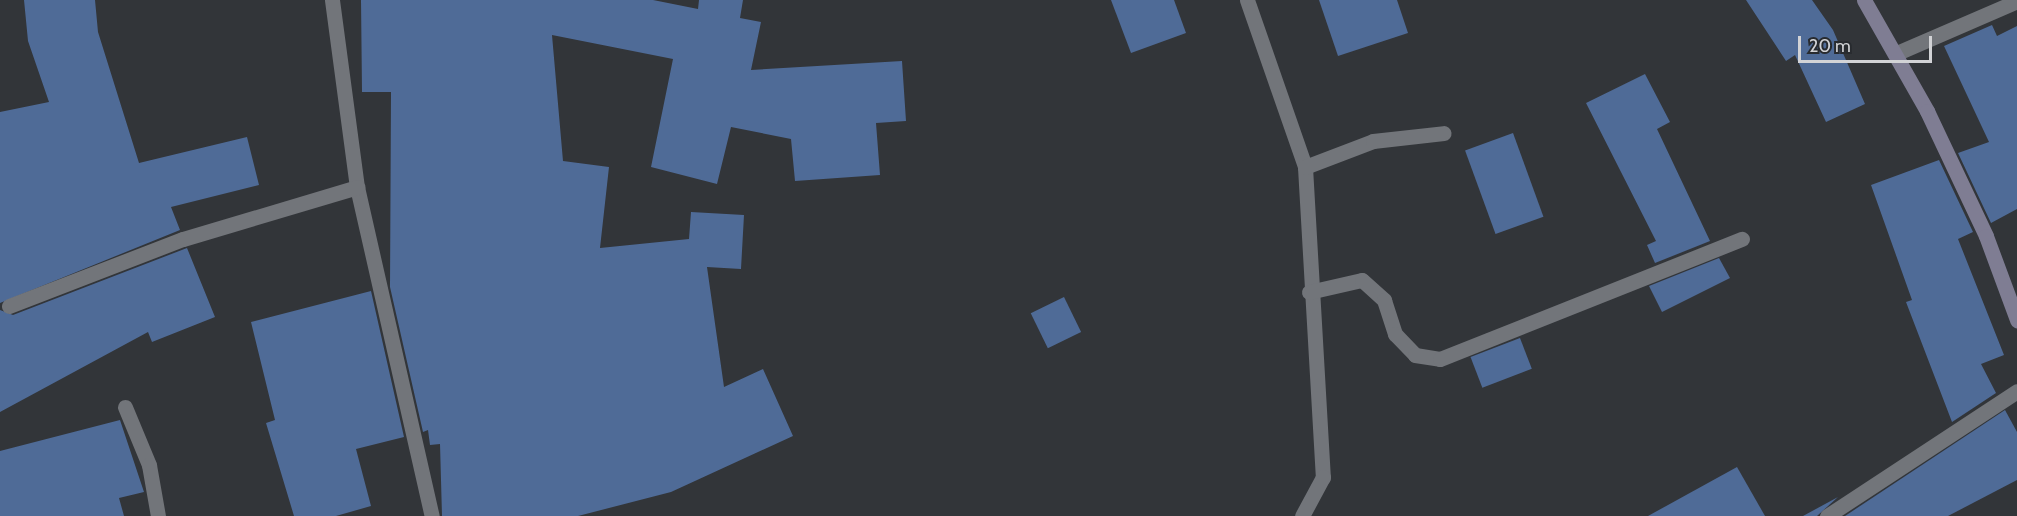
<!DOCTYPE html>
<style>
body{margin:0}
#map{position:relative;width:2017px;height:516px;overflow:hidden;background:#323539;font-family:Cabin,sans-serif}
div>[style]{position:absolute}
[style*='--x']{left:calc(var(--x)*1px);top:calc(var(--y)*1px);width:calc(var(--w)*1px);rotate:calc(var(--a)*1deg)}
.building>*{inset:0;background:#4f6b97;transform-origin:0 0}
.street>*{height:15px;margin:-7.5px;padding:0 7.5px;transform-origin:7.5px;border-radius:7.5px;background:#72757a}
.secondary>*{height:15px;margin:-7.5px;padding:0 7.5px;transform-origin:7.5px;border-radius:7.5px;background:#7f7d93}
span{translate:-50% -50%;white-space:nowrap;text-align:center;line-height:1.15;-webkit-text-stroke:6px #282b2f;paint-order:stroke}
.scale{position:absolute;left:1798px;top:36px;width:134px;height:27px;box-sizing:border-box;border:3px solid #d2d3d6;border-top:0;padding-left:8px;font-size:18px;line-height:21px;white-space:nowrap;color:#d2d3d6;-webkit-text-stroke:4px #282b2f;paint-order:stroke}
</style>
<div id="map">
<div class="building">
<i style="clip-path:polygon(24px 0,95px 0,98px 32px,139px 163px,247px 137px,259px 185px,171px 207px,180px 230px,0 303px,0 112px,49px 102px,28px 41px)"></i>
<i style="clip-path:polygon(361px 0,653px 0,698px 9px,699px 0,743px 0,740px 18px,761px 22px,751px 70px,902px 61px,906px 121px,876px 123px,880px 175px,795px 181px,791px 139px,731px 127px,717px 184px,651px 167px,673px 59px,552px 35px,563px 161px,609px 167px,600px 248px,689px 239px,691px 212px,744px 215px,741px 269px,707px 267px,724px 387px,763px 369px,793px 436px,671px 492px,578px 516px,442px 516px,440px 444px,430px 445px,428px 430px,423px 432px,390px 287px,391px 92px,362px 92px)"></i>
<i style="clip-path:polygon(1111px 0,1174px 0,1186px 33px,1131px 53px)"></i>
<i style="clip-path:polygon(1319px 0,1397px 0,1408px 33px,1338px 56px)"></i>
<i style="clip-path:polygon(1746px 0,1812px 0,1833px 30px,1865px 104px,1826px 122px,1795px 55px,1786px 61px)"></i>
<i style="clip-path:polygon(1992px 25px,1997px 36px,2017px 26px,2017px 209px,1991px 223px,1958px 153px,1989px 142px,1944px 46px)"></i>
<i style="clip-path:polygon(1645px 74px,1670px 122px,1657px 129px,1710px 241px,1655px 263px,1647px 245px,1656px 241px,1586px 103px)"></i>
<i style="left:1513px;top:133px;width:89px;height:51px;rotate:70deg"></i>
<i style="clip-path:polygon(1939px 160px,1973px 232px,1958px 239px,2004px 355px,1981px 364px,1996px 393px,1952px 422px,1906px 302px,1912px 300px,1871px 185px)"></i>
<i style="clip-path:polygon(187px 248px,215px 317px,152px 342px,148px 332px,0 412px,0 310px,13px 315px)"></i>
<i style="clip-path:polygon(1719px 258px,1730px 278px,1662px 312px,1649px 286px)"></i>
<i style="clip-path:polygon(371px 291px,404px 437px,356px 449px,371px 506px,336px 516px,294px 516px,266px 423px,275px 420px,251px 322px)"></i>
<i style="left:1064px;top:297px;width:39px;height:37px;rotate:64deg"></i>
<i style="left:1520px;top:338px;width:33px;height:53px;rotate:69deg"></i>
<i style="clip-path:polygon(2005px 410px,2017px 432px,2017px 480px,1948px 516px,1845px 516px)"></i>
<i style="clip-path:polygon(120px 420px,144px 492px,119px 498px,124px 516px,0 516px,0 451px)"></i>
<i style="clip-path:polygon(1737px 467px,1765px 516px,1648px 516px)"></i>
<i style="clip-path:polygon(1838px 497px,1817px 516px,1803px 516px)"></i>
</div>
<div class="street">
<i style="--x:332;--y:0;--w:189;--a:82.4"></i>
<i style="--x:357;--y:187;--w:337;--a:77.2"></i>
<i style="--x:1247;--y:0;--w:177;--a:70.8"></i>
<i style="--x:1305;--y:167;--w:311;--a:86.7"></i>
<i style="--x:1323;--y:477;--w:44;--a:118.3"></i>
<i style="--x:1897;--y:53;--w:131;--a:-23.4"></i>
<i style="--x:1305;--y:167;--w:73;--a:-20.9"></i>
<i style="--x:1373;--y:141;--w:71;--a:-6.4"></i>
<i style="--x:1309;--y:292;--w:54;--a:-12.8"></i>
<i style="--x:1362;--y:280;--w:30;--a:42"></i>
<i style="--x:1384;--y:300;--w:36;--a:72"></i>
<i style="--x:1395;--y:334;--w:29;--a:46"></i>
<i style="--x:1415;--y:355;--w:25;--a:9"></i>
<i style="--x:1440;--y:359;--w:325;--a:-21.7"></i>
<i style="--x:9;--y:306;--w:186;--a:-21.1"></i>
<i style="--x:183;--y:239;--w:182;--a:-16.6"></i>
<i style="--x:125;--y:407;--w:63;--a:67.5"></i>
<i style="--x:149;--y:465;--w:52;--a:80"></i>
<i style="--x:1827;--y:516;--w:227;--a:-33.3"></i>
</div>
<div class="secondary">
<i style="--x:1864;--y:0;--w:128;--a:60.4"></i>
<i style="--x:1927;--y:111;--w:138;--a:64.7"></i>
<i style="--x:1986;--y:236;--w:90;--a:69.7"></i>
</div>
<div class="scale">20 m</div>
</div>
